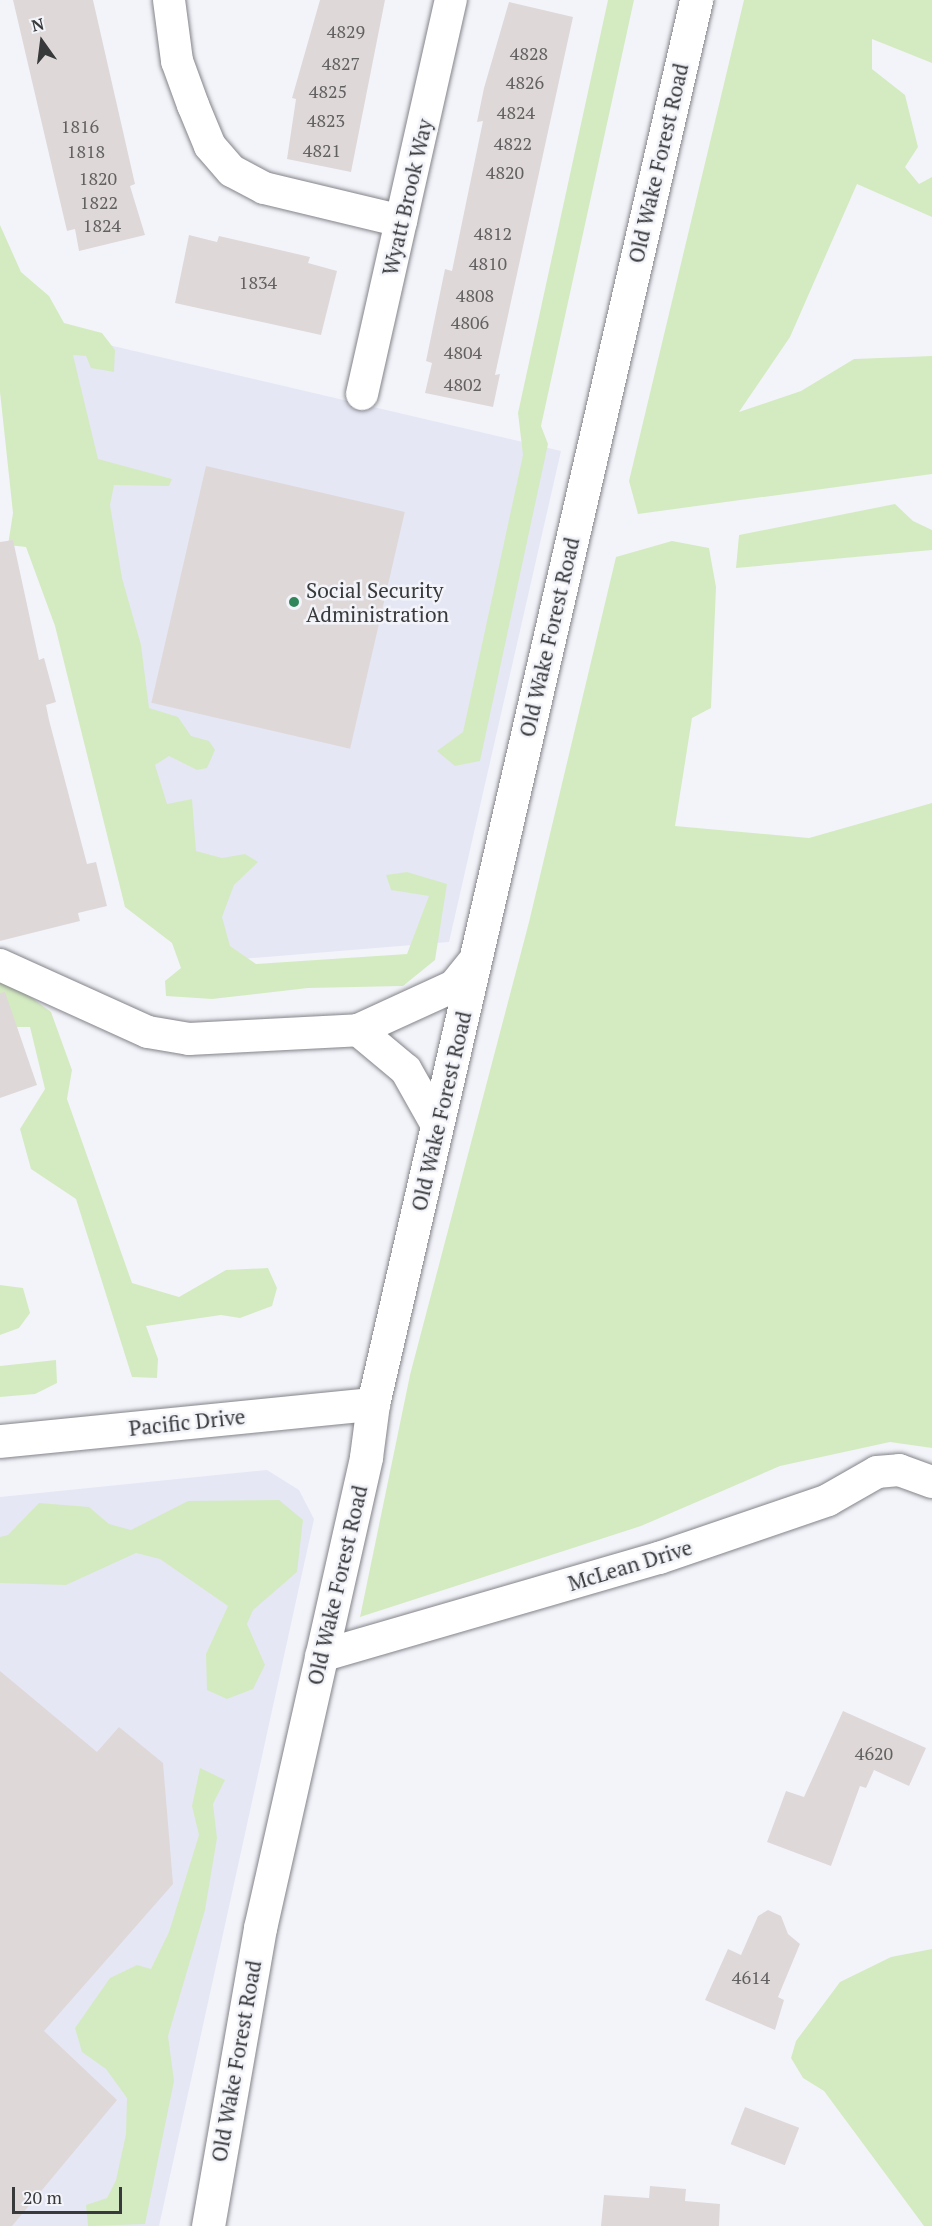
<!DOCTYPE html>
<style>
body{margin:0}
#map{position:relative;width:932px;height:2226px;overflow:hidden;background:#f3f4fa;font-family:"PT Serif",serif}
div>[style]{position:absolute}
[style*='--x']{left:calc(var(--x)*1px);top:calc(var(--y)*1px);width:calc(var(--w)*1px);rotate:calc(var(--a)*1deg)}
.built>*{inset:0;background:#e5e7f4}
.green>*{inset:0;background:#d4ebc1}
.building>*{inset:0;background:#dfd8d8;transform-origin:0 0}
.roads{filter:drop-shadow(0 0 2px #838489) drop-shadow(0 0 2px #838489)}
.street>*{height:32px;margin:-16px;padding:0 16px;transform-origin:16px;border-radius:16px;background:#fff}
.secondary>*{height:33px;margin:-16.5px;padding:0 16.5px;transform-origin:16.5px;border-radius:16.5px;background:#fff}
.dots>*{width:16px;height:16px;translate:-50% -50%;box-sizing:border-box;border:3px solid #f3f4fa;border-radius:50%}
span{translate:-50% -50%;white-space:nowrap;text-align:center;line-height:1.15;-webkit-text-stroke:5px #f3f4fa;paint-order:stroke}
.number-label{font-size:18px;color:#626162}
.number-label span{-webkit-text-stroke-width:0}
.street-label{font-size:21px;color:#38393b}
.poi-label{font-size:21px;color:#38393b}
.left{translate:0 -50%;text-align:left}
.north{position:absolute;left:12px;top:12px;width:60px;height:60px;-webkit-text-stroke:4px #f3f4fa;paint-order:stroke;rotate:346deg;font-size:16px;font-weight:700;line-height:24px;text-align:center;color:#38393b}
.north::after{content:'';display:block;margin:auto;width:21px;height:27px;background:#38393b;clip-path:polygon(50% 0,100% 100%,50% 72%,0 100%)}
.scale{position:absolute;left:12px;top:2187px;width:110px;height:27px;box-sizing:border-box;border:3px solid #38393b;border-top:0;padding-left:8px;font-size:18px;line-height:21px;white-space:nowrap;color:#38393b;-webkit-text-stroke:4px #f3f4fa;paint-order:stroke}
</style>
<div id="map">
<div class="built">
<i style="clip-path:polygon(28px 326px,561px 451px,449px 942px,192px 963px)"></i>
<i style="clip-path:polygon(267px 1470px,299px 1490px,314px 1519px,159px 2226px,0 2226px,0 1497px)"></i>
</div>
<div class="green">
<i style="clip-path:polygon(608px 0,634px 0,541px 426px,548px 444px,480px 761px,455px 766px,437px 751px,463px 732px,523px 455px,518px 413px)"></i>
<i style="clip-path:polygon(744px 0,932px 0,932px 63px,872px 39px,872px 69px,905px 95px,918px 147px,905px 167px,919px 184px,932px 177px,932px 217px,857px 184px,790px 337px,739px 412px,801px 391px,854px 359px,932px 356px,932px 474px,638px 514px,629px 481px)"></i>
<i style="clip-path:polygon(0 225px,21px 272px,49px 296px,64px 323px,102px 333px,115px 350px,114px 372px,91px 368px,86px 356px,73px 355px,98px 459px,172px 479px,169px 486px,114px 485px,110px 505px,122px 578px,141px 645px,149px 708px,178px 717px,191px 736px,209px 741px,215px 750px,207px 768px,197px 770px,169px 756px,155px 765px,167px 804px,192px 799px,196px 851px,222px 858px,245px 854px,258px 862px,234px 885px,222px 917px,230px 946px,256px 964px,407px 954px,429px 896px,391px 890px,386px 875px,407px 872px,447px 884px,435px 960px,403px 986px,308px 988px,212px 999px,166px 996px,165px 981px,181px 968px,172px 943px,125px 907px,55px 626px,26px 547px,8px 545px,13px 513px,0 392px)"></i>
<i style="clip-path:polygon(895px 504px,913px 521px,932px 530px,932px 550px,736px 568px,739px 535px)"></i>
<i style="clip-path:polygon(672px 541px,709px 548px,716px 587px,711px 708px,692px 718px,675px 826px,809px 838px,932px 803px,932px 1448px,890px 1442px,780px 1466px,641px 1526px,360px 1617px,410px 1375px,529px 922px,616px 557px)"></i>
<i style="clip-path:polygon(0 982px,17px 987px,51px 1012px,72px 1070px,67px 1099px,132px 1283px,179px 1297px,226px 1270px,268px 1268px,277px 1288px,272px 1306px,240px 1318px,221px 1315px,146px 1326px,158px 1359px,157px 1378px,132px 1377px,76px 1199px,31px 1169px,20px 1129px,45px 1089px,30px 1027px,0 1027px)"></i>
<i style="clip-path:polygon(0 1285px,23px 1288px,30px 1313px,19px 1328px,0 1335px)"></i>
<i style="clip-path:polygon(56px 1360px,57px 1383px,35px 1394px,0 1397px,0 1366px)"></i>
<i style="clip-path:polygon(279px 1500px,303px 1520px,297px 1572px,253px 1610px,247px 1624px,265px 1665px,253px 1689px,227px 1699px,207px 1690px,206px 1654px,228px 1606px,160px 1559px,136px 1553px,66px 1585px,0 1583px,0 1537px,8px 1535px,39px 1503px,89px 1507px,109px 1524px,131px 1530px,188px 1501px)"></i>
<i style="clip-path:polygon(200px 1768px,225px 1780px,213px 1804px,217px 1838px,205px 1910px,168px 2036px,174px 2081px,145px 2224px,88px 2226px,86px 2205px,107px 2198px,116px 2180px,126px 2134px,127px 2098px,106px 2069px,82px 2052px,75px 2028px,110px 1978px,137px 1965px,151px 1969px,169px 1932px,199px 1835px,192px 1806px)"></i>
<i style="clip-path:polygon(932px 1949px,932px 2226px,924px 2226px,824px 2091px,803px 2078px,791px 2058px,796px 2041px,840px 1982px,891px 1957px)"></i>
</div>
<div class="building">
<i style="clip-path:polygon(13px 0,93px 0,135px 184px,130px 186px,145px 235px,79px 251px,75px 229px,67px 231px)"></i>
<i style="clip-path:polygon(320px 0,385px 0,351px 172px,287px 159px,296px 99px,292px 98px)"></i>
<i style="clip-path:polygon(509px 2px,573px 17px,495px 375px,500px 374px,493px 407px,425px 393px,432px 363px,426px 361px,445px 269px,452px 271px,483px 121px,477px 122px,484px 88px)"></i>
<i style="clip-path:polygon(189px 235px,217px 242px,219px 236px,310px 257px,308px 263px,337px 271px,321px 335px,175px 303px)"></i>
<i style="left:206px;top:466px;width:204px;height:243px;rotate:13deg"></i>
<i style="clip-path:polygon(13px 540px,39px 660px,44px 658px,56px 702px,46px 705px,49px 720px,87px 864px,96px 862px,107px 906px,78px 913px,80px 921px,0 941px,0 542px)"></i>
<i style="clip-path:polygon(5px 992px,37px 1085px,0 1098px,0 993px)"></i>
<i style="clip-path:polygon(0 1671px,97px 1752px,119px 1727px,163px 1763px,173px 1884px,44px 2031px,117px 2100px,12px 2226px,0 2226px)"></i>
<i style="clip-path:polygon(843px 1711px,926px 1748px,909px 1786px,874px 1770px,866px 1788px,860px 1786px,831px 1866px,767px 1842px,786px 1791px,804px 1797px)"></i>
<i style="clip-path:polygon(768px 1910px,781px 1916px,788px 1934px,800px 1944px,778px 1997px,784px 2000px,775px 2030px,705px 2000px,728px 1949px,741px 1955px,758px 1916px)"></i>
<i style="left:745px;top:2107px;width:58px;height:40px;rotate:21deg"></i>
<i style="clip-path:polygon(650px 2186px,686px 2189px,685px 2201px,720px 2204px,719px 2226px,601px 2226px,604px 2195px,649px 2198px)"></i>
</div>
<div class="roads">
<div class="street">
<i style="--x:169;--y:0;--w:62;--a:82.5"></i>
<i style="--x:177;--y:61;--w:47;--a:70"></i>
<i style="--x:193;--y:105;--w:44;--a:67.5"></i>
<i style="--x:210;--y:146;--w:33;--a:49"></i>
<i style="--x:232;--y:171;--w:36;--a:28"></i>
<i style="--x:264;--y:188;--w:141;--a:13.5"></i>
<i style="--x:362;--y:394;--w:404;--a:-77.3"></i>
<i style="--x:0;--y:965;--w:162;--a:24.4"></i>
<i style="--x:148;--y:1032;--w:42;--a:9.7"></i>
<i style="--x:189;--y:1039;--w:169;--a:-3"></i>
<i style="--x:358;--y:1030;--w:106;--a:-24.6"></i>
<i style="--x:454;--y:986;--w:33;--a:-51"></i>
<i style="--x:358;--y:1030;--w:62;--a:39.8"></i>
<i style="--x:406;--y:1070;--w:63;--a:60.6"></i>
<i style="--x:321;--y:1656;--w:352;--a:-16.2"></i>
<i style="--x:659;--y:1558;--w:179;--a:-18.9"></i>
<i style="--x:828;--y:1500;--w:56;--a:-29.7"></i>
<i style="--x:877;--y:1472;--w:22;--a:-5"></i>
<i style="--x:899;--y:1470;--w:35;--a:20"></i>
</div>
<div class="secondary">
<i style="--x:0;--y:1441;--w:375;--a:-5.7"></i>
<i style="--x:208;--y:2226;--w:303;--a:-80.1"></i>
<i style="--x:260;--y:1928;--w:483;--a:-77.3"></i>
<i style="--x:366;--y:1457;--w:53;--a:-82.5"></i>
<i style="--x:373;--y:1404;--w:1441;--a:-77.04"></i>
</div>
</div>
<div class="dots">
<i style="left:294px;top:602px;background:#308659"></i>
</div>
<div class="number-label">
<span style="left:346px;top:31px">4829</span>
<span style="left:529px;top:53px">4828</span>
<span style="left:341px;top:63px">4827</span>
<span style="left:525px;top:82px">4826</span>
<span style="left:328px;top:91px">4825</span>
<span style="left:516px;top:112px">4824</span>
<span style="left:326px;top:120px">4823</span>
<span style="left:80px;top:126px">1816</span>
<span style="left:513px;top:143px">4822</span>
<span style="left:322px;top:150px">4821</span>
<span style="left:86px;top:151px">1818</span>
<span style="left:505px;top:172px">4820</span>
<span style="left:98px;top:178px">1820</span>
<span style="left:99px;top:202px">1822</span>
<span style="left:102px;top:225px">1824</span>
<span style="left:493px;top:233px">4812</span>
<span style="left:488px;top:263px">4810</span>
<span style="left:258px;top:282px">1834</span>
<span style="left:475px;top:295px">4808</span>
<span style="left:470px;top:322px">4806</span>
<span style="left:463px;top:352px">4804</span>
<span style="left:463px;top:384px">4802</span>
<span style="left:874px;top:1753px">4620</span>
<span style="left:751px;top:1977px">4614</span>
</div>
<div class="street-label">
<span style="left:658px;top:163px;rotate:-77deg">Old Wake Forest Road</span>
<span style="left:407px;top:197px;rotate:-77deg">Wyatt Brook Way</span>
<span style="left:549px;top:637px;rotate:-77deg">Old Wake Forest Road</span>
<span style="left:441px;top:1111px;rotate:-77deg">Old Wake Forest Road</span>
<span style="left:187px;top:1422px;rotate:-6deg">Pacific Drive</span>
<span style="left:630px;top:1565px;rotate:-17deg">McLean Drive</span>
<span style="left:337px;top:1585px;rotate:-77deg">Old Wake Forest Road</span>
<span style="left:236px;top:2061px;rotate:-80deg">Old Wake Forest Road</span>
</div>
<div class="poi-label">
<span class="left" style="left:306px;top:602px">Social Security<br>Administration</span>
</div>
<div class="north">N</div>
<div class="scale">20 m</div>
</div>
